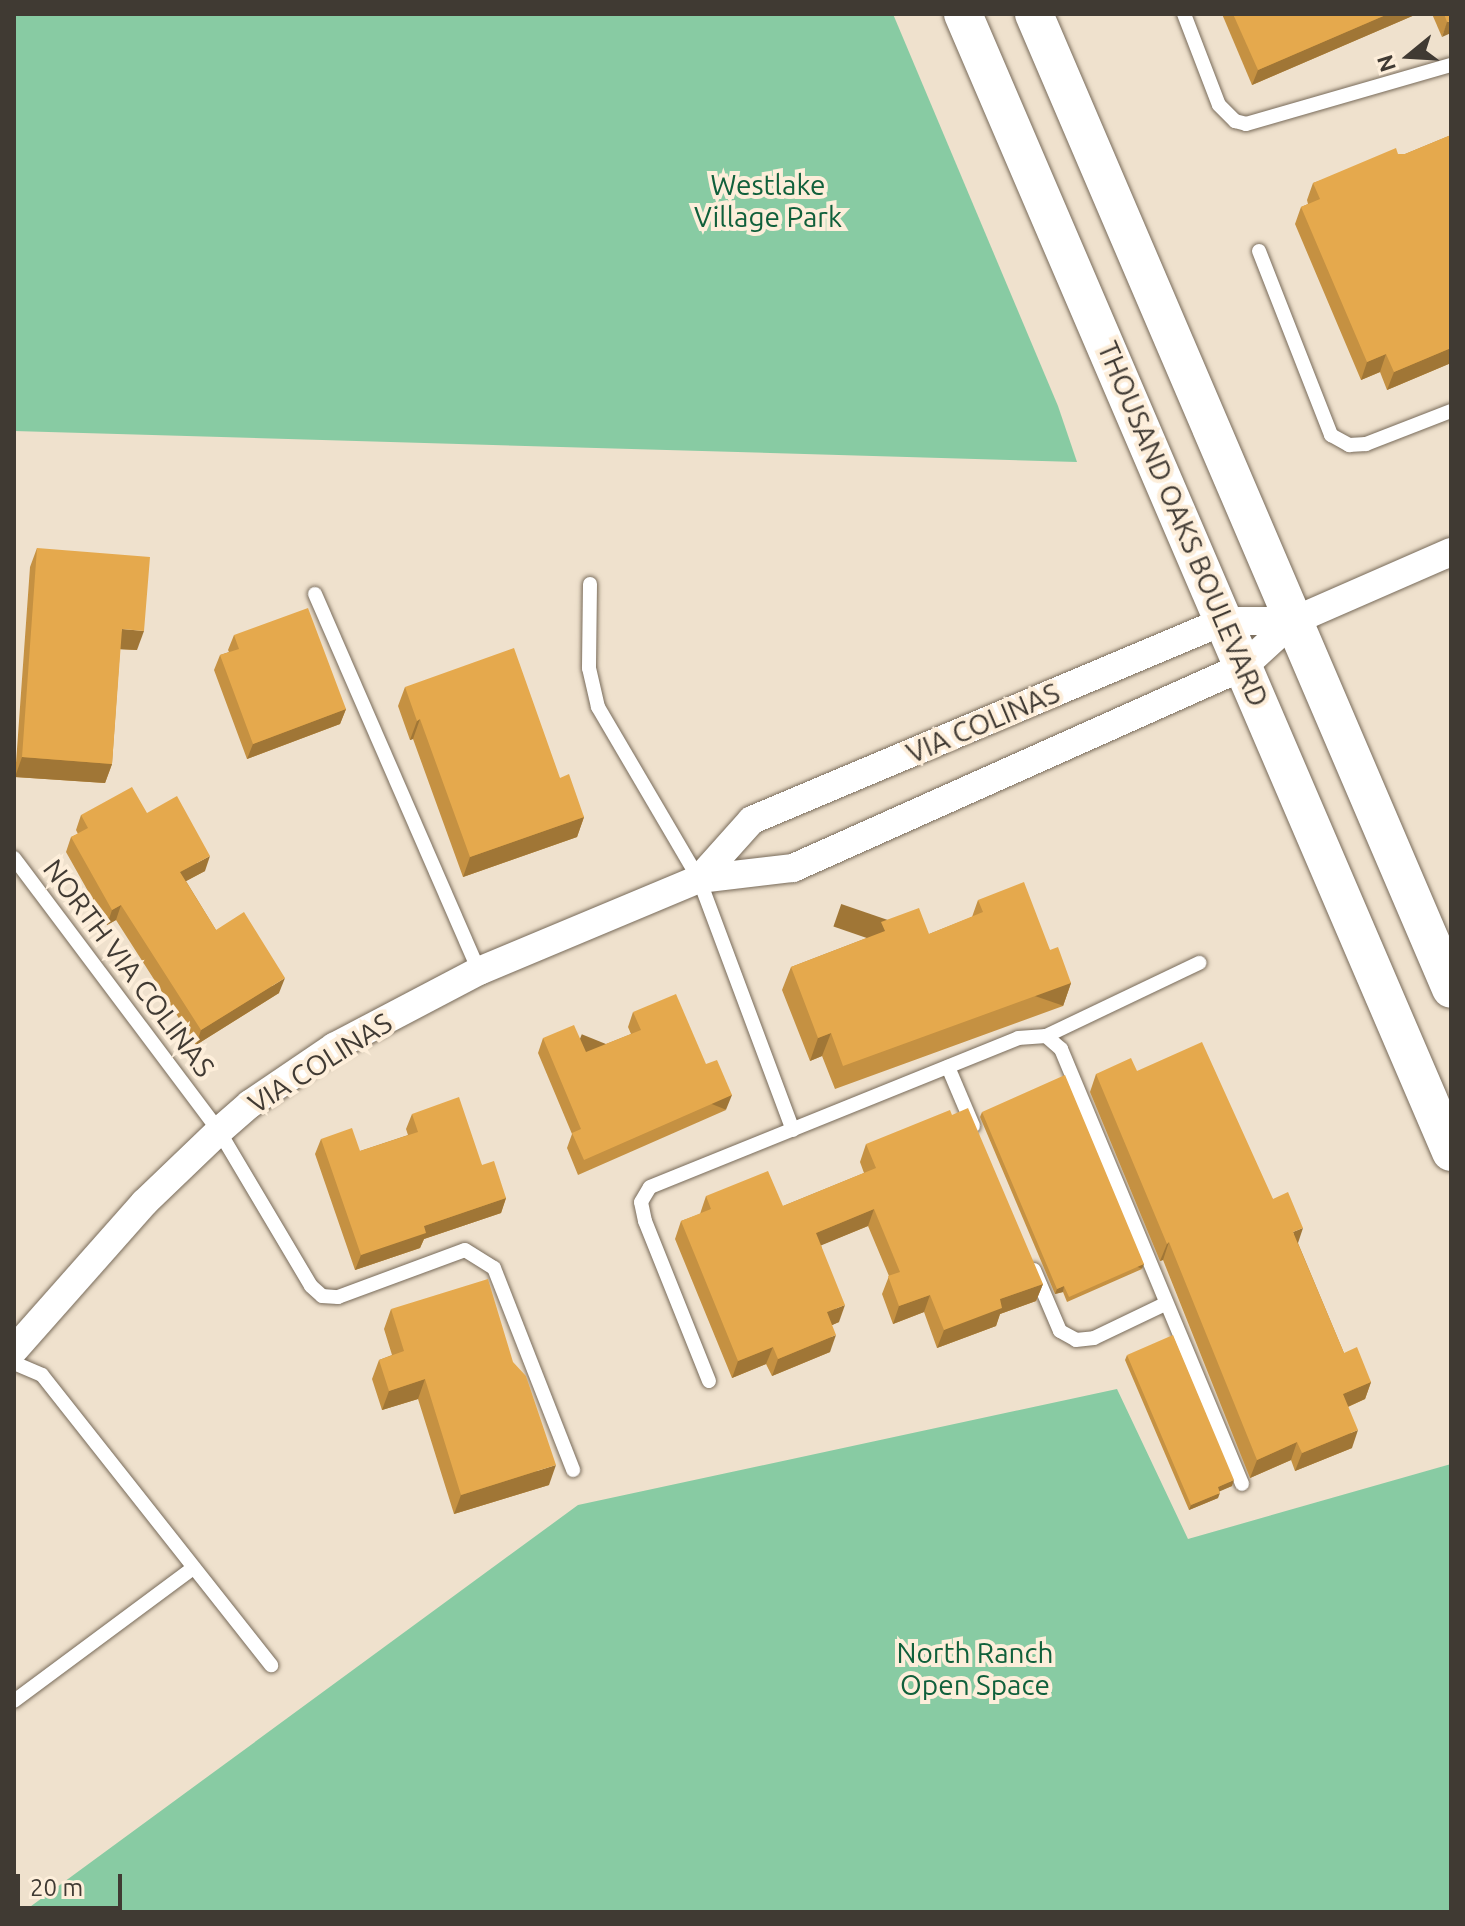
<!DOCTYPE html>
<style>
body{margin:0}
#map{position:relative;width:1465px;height:1926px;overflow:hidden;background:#efe1cd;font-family:Ubuntu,sans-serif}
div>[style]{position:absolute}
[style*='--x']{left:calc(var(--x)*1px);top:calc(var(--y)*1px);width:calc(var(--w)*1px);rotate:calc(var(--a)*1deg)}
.green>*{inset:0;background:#88cba3}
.roads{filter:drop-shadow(0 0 2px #786b5a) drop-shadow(0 0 2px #786b5a)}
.service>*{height:14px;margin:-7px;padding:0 7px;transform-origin:7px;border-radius:7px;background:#fff}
.minor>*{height:28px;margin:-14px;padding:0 14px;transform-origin:14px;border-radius:14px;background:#fff}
.secondary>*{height:38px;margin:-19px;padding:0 19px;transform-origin:19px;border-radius:19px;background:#fff}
.wall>*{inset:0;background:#c59142}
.shaded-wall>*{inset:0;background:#a07636;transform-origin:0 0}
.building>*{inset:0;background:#e5a94d}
span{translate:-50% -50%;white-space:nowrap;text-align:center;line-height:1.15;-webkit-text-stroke:8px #fdeeda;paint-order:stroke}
.park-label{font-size:28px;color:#10603b}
.street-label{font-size:28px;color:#403a33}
.frame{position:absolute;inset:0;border:16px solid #403a33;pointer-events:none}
.north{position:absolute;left:1369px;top:16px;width:80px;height:80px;-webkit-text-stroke:6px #fdeeda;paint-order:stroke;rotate:252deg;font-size:22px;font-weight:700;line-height:32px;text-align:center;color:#403a33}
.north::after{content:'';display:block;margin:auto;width:28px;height:36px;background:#403a33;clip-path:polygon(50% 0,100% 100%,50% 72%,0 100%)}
.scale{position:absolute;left:16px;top:1874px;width:106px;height:36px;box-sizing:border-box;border:4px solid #403a33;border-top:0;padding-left:10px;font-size:24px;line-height:28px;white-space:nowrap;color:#403a33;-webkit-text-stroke:6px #fdeeda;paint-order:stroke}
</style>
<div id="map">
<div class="green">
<i style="clip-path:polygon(14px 14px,893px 14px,1058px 406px,1077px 462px,14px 431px)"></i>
<i style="clip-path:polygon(1117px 1389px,1188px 1539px,1451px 1464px,1451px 1912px,23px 1912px,578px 1505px)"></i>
</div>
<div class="roads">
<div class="service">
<i style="--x:1184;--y:14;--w:97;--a:69"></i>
<i style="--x:1219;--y:105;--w:23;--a:45"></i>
<i style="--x:1235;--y:121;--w:11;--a:15"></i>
<i style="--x:1246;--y:124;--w:213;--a:-16.1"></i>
<i style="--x:1259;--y:251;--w:198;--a:68.6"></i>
<i style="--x:1331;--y:435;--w:21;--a:29"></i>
<i style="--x:1349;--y:445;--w:17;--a:-3"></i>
<i style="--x:1366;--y:444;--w:91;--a:-21.2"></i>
<i style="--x:590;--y:584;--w:84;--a:90.7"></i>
<i style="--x:589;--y:668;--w:40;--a:77"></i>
<i style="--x:598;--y:707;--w:199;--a:59.6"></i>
<i style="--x:699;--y:879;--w:268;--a:69.5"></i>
<i style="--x:315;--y:594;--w:411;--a:66.5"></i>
<i style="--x:14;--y:858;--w:341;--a:53.1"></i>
<i style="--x:219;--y:1131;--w:180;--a:59.3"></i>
<i style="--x:311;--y:1286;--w:15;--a:42"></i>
<i style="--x:322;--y:1296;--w:16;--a:4"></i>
<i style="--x:338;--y:1297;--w:135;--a:-20.3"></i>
<i style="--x:465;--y:1250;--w:34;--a:32"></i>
<i style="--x:494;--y:1268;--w:217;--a:68.6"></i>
<i style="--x:1046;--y:1036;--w:170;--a:-25.5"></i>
<i style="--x:948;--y:1067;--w:64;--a:67"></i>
<i style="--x:1034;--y:1270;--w:66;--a:66.9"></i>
<i style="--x:1060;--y:1331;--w:18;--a:29"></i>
<i style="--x:1076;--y:1340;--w:18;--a:-6"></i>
<i style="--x:1094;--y:1338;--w:79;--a:-25.6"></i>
<i style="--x:14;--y:1363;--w:30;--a:23"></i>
<i style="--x:42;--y:1375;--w:370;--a:51.7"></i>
<i style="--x:709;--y:1381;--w:172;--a:-111.8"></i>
<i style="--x:645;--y:1221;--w:19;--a:-102"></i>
<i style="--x:641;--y:1202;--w:17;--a:-59"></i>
<i style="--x:650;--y:1187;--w:397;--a:-22"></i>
<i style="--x:1018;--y:1038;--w:28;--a:-4"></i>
<i style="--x:1046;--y:1036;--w:20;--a:41"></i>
<i style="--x:1061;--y:1049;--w:471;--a:67.4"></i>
<i style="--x:14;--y:1701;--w:223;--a:-36.6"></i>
</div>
<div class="minor">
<i style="--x:699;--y:879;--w:79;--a:-48.1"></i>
<i style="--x:752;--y:820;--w:512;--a:-22.86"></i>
<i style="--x:1224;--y:621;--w:69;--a:0"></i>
<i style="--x:14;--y:1350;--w:196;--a:-48.5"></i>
<i style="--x:144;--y:1203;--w:104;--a:-43.8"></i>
<i style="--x:219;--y:1131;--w:41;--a:-41.1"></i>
<i style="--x:250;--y:1104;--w:102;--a:-34.2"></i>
<i style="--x:334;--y:1047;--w:164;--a:-27.7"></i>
<i style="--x:479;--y:971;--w:238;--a:-22.7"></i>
<i style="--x:699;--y:879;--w:95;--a:-6.7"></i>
<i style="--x:793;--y:868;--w:494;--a:-24.1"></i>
<i style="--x:1244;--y:666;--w:67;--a:-42.6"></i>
<i style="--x:1293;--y:621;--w:172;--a:-23.6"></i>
</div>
<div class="secondary">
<i style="--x:963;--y:14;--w:1238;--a:66.79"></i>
<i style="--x:1034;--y:14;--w:1060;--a:66.84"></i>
</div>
</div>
<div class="wall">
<i style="clip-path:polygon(1222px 14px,1417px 14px,1252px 85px)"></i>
<i style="clip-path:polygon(1432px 14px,1451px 14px,1442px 37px)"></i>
<i style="clip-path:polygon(1451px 135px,1451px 363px,1387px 390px,1380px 372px,1361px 380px,1295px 224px,1301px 207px,1308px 204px,1307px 200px,1313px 183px,1398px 154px,1405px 154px)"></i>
<i style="clip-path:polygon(37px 548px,137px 650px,120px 649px,112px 764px,105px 783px,15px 777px,30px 567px)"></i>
<i style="clip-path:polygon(234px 635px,346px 709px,340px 724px,247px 759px,214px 670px,220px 655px,229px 652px,228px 650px)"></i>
<i style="clip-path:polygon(405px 687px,560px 778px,584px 817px,577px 837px,463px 877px,413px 739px,410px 740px,398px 706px)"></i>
<i style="clip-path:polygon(147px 813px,205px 871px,186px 881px,216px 930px,279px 993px,196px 1045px,116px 920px,107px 925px,66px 852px,71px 837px,78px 834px,76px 830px,81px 815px)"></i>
<i style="clip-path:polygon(978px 900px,1050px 950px,1071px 983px,1063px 1006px,835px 1089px,822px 1056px,810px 1061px,782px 990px,791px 967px,877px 934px,881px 922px,929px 934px,972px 917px)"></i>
<i style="clip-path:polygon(633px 1012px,726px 1110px,578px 1175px,567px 1148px,572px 1134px,538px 1053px,543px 1038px,586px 1052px,631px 1034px,628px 1027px)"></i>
<i style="clip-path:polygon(1137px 1071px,1273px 1199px,1298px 1243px,1344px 1353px,1371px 1382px,1365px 1399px,1348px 1407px,1352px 1448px,1295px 1471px,1291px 1460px,1250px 1478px,1163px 1260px,1160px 1261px,1090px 1092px,1096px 1074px)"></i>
<i style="clip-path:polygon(982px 1112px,1142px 1269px,1067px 1302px,1063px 1292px,1055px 1294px,980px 1117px)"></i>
<i style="clip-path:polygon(412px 1114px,482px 1165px,506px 1198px,501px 1213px,424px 1239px,420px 1248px,355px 1270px,315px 1154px,321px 1139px,360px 1151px,408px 1135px,406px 1129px)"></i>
<i style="clip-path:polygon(866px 1144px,1043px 1284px,1036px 1301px,1000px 1314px,996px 1326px,937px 1348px,924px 1312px,893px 1324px,882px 1294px,889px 1276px,868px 1226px,821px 1245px,839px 1322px,832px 1325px,830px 1352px,772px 1376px,766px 1364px,732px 1378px,675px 1239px,681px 1221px,700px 1214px,706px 1196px,783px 1206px,864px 1173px,860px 1162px)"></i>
<i style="clip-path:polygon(391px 1309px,549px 1485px,454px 1514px,418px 1399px,382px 1410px,372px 1379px,379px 1360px,392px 1355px,384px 1329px)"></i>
<i style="clip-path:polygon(1127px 1355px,1232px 1486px,1219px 1491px,1218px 1498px,1189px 1510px,1125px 1360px)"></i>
</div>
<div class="shaded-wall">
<i style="clip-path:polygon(1388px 14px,1417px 14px,1252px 85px,1258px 70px)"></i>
<i style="clip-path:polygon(1451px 21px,1451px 33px,1442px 37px,1447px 22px)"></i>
<i style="clip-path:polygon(1451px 348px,1451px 363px,1387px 390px,1394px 372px)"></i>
<i style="clip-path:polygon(1386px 354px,1380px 372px,1361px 380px,1367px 362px)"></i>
<i style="clip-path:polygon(122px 629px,144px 631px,137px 650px,115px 649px)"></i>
<i style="clip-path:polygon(346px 709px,340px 724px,247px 759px,253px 744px)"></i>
<i style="clip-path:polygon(420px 719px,413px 739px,410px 740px,417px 721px)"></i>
<i style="clip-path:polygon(22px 757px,112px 764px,105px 783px,15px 777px)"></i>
<i style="clip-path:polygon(584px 817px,577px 837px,463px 877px,470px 857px)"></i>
<i style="clip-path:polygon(210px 856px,205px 871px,175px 887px,180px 872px)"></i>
<i style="clip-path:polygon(121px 905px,116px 920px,107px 925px,112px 910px)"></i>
<i style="clip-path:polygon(285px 978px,279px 993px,196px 1045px,201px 1030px)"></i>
<i style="left:1071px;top:983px;width:24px;height:243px;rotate:109deg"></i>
<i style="clip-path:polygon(831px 1033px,822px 1056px,810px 1061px,818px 1038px)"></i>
<i style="left:732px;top:1095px;width:16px;height:162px;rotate:112deg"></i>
<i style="clip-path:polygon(506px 1198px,501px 1213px,424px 1239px,420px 1248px,355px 1270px,361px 1255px,424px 1226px)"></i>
<i style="clip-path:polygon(874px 1209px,868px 1226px,810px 1250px,816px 1233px)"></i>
<i style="clip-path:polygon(1303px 1228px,1297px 1246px,1293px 1232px)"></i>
<i style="clip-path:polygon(1169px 1242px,1163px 1260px,1160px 1261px,1167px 1244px)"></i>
<i style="left:1144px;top:1264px;width:5px;height:82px;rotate:112deg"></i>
<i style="clip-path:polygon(1043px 1284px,1036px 1301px,1000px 1314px,996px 1326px,937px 1348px,944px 1330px,1000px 1299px)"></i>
<i style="clip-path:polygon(1064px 1286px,1063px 1292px,1055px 1294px,1057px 1289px)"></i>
<i style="clip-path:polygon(930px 1295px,924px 1312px,893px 1324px,899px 1306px)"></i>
<i style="clip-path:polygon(845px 1305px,839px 1322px,821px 1330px,827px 1312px)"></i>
<i style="clip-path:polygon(836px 1335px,830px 1352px,772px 1376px,778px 1359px)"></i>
<i style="clip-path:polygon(773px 1347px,766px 1364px,732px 1378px,738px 1361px)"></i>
<i style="clip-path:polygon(425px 1379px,418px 1399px,382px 1410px,389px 1391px)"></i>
<i style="clip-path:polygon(1371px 1382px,1365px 1399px,1336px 1412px,1343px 1394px)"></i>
<i style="clip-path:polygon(1358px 1430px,1352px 1448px,1295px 1471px,1302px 1453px)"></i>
<i style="clip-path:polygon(1297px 1442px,1291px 1460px,1250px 1478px,1257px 1460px)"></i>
<i style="clip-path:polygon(556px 1465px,549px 1485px,454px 1514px,461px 1495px)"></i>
<i style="clip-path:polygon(1234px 1480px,1232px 1486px,1216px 1493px,1218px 1487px)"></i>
<i style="clip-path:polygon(1220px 1493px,1218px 1498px,1189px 1510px,1191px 1505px)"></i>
</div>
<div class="building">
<i style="clip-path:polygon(1233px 14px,1388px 14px,1258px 70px)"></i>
<i style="clip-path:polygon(1444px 14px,1451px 14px,1451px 21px,1447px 22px)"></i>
<i style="clip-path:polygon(1451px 135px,1451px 348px,1394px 372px,1386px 354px,1367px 362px,1301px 207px,1320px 199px,1313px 183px,1396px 148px,1398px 154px,1405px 154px)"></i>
<i style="clip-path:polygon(37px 548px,150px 557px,144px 631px,122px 629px,112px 764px,22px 757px)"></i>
<i style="clip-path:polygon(308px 608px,346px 709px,253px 744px,220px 655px,239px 649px,234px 635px)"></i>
<i style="clip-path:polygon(514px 648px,560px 778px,569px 774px,584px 817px,470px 857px,420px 719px,417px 721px,405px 687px)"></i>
<i style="clip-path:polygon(132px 787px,147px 813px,177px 796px,210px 856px,180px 872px,216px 930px,244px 912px,285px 978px,201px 1030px,121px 905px,112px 910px,71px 837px,88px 828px,81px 815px)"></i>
<i style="clip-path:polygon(1024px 882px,1050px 950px,1058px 947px,1071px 983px,843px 1066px,831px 1033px,818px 1038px,791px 967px,885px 931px,881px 922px,919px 908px,929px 934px,983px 912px,978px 900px)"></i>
<i style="clip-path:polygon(676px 994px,706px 1064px,717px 1060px,732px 1095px,584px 1160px,572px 1133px,581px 1129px,543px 1038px,574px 1025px,586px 1052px,641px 1030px,633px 1012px)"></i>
<i style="clip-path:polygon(1202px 1042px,1273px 1199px,1288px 1192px,1303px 1228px,1293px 1232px,1344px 1353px,1357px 1347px,1371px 1382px,1343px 1394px,1358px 1430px,1302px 1453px,1297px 1442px,1257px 1460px,1169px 1242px,1167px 1244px,1096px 1074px,1131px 1058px,1137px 1071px)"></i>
<i style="clip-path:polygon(1065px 1075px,1144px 1264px,1069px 1297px,1064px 1286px,1057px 1289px,982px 1112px)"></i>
<i style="clip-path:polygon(459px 1097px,482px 1165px,494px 1161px,506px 1198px,424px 1226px,426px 1233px,361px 1255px,321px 1139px,352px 1128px,360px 1151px,418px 1132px,412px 1114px)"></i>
<i style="clip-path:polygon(968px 1108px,1043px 1284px,1000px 1299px,1002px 1308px,944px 1330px,930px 1295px,899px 1306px,888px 1276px,900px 1272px,874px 1209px,816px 1233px,845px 1305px,827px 1312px,836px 1335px,778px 1359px,773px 1347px,738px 1361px,681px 1221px,711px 1209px,706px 1196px,768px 1171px,783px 1206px,876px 1168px,866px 1144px,950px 1110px,952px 1115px)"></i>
<i style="clip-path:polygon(488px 1279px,513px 1362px,526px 1376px,556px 1465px,461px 1495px,425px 1379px,389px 1391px,379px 1360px,404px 1351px,391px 1309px)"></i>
<i style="clip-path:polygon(1173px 1335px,1234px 1480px,1218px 1487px,1220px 1493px,1191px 1505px,1127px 1355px)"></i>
</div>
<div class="park-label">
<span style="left:768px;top:201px">Westlake<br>Village Park</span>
<span style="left:975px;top:1669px">North Ranch<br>Open Space</span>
</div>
<div class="street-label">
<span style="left:1183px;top:524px;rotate:67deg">THOUSAND OAKS BOULEVARD</span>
<span style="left:983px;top:723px;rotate:-23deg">VIA COLINAS</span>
<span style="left:129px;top:968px;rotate:53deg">NORTH VIA COLINAS</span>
<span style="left:320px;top:1063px;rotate:-32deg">VIA COLINAS</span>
</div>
<div class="frame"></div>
<div class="north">N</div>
<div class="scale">20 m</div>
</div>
